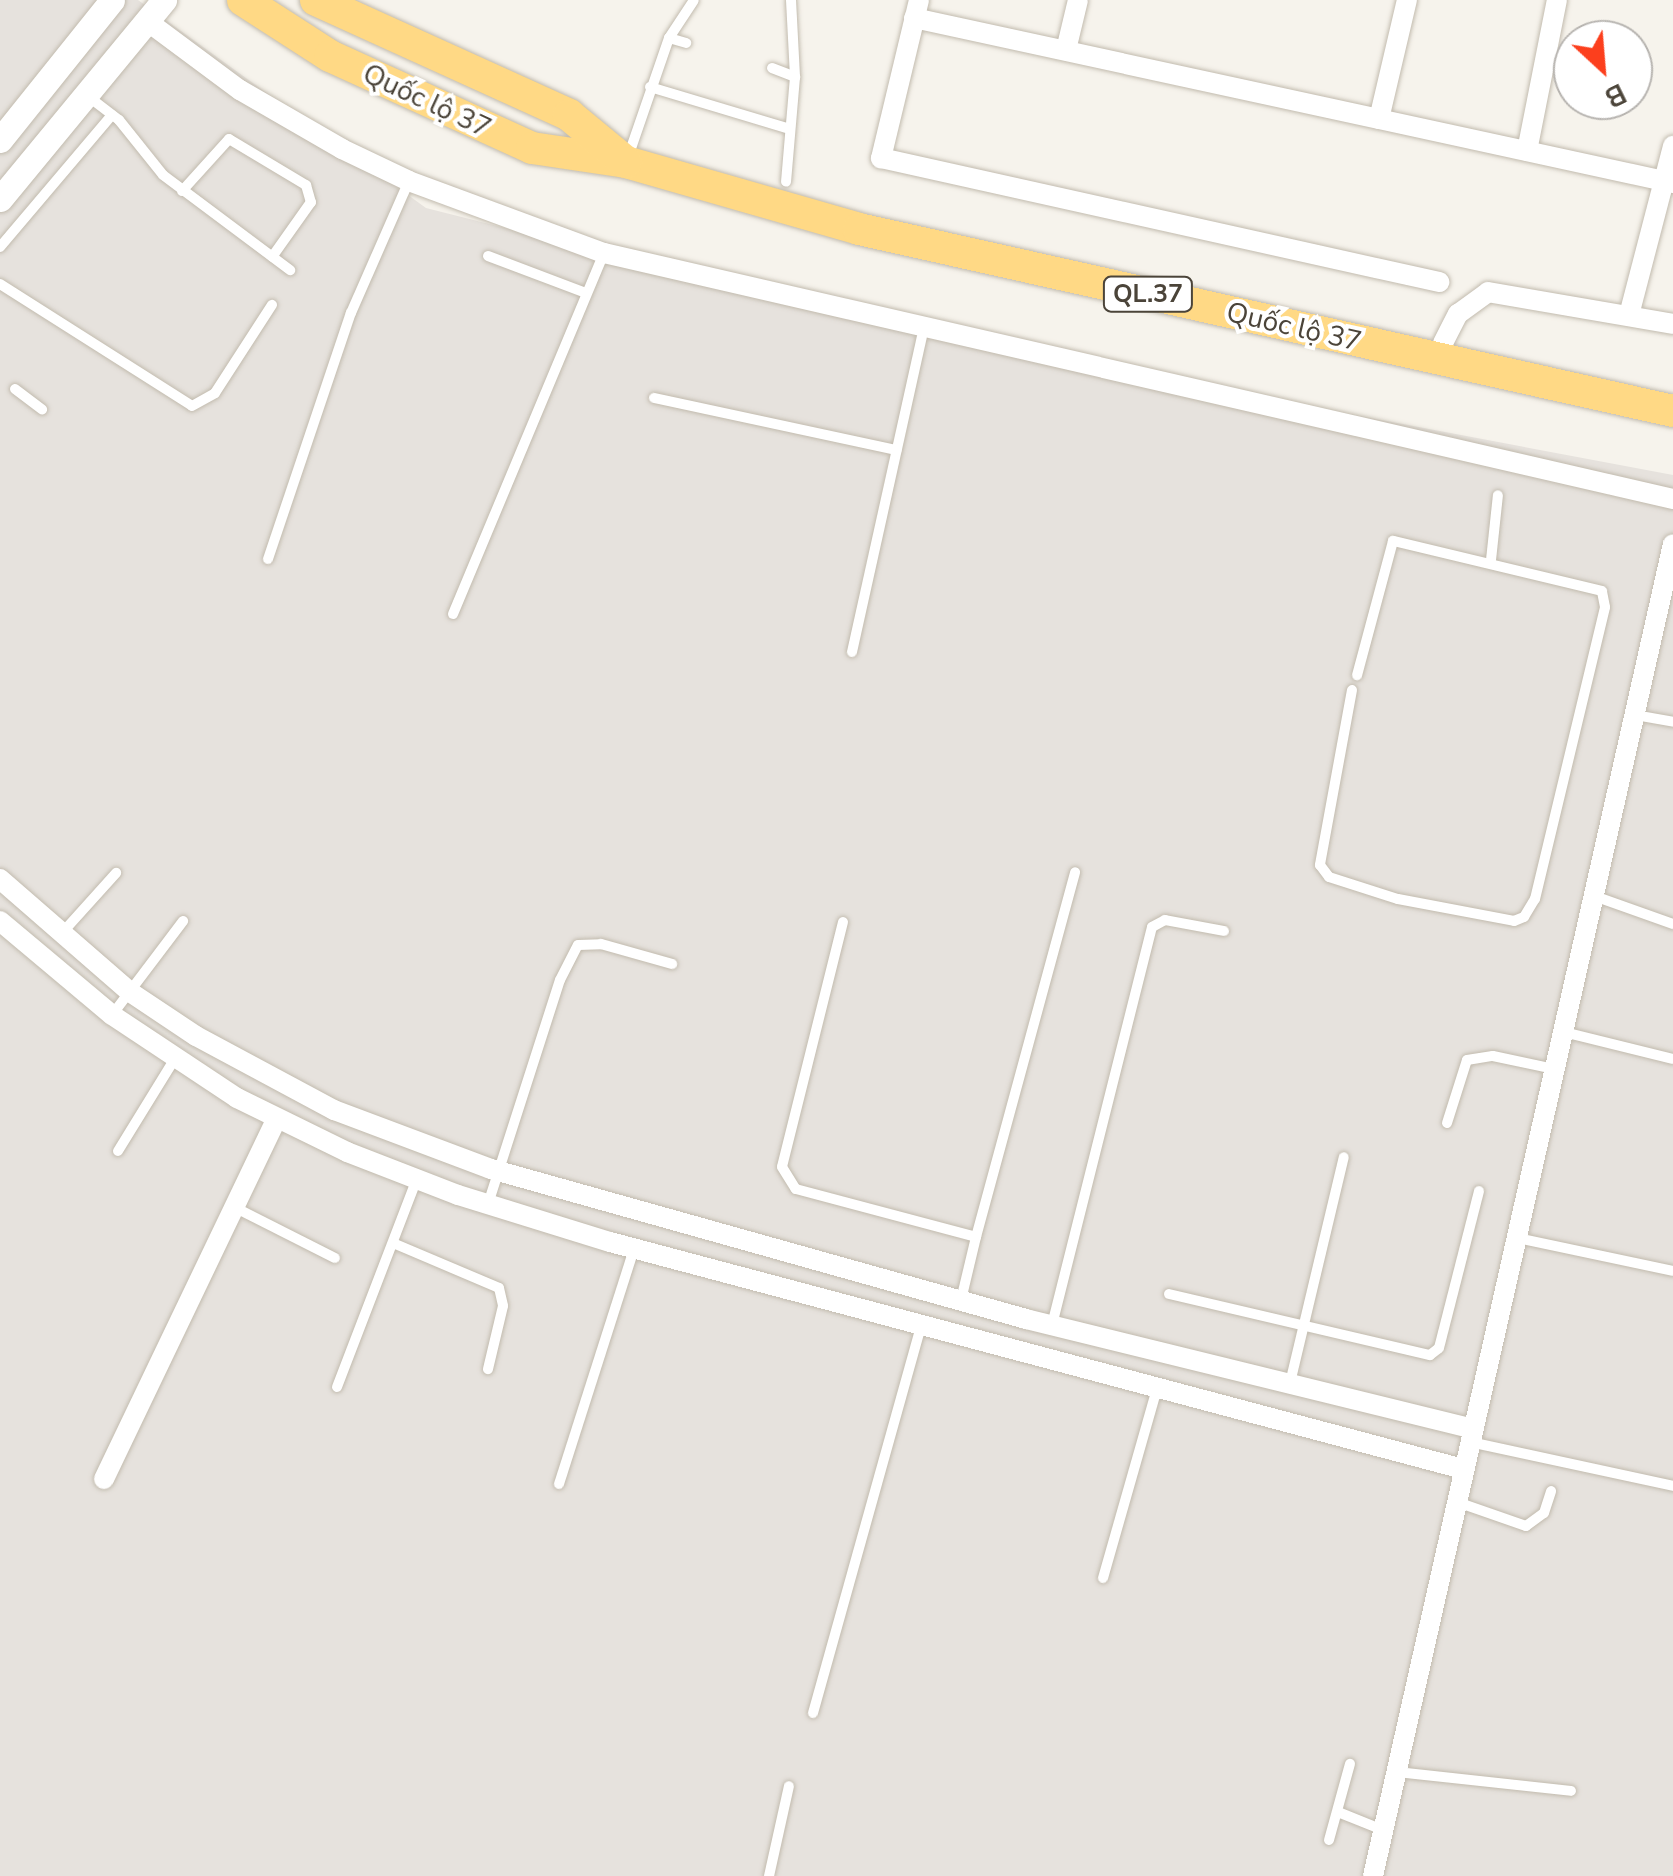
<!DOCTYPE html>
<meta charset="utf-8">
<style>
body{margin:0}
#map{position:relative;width:1673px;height:1876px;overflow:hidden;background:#f6f3ec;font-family:"Nunito Sans",sans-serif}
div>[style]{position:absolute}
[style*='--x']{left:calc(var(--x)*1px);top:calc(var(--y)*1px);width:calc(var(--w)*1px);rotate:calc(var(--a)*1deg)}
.industrial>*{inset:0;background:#e6e2dd}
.roads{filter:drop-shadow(0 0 2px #c2bbae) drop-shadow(0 0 2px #c2bbae)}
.service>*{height:10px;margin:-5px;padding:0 5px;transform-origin:5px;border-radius:5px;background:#fff}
.minor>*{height:20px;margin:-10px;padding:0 10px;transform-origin:10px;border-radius:10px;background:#fff}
.tertiary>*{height:25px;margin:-12.5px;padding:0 12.5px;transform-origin:12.5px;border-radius:12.5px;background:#fff}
.trunk>*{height:32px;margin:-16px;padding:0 16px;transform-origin:16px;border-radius:16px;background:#ffd985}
span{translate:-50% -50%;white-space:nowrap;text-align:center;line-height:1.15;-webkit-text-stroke:8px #fff;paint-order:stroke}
.shield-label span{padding:2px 8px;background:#fff;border:2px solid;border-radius:8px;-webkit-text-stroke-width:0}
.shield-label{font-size:25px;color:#4b4439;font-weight:700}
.street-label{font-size:28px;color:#4b4439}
.north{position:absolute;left:1553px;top:20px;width:100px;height:100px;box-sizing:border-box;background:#fff;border:2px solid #b7b4b0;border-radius:50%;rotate:154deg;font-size:28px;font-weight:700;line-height:40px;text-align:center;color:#4b4439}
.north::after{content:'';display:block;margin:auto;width:35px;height:45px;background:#fc3f1d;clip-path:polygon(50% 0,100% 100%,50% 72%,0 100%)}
</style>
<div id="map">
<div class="industrial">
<i style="clip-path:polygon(0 0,138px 0,426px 208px,926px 334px,1673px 475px,1673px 1876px,0 1876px)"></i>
</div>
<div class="roads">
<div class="service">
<i style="--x:791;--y:0;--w:77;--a:87"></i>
<i style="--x:669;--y:38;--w:45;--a:-56.7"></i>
<i style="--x:772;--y:68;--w:25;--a:21"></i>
<i style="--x:795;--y:77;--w:105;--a:94.9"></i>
<i style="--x:650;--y:87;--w:143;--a:16.7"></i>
<i style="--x:85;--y:94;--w:43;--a:37.4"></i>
<i style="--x:119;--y:120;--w:70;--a:51.3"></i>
<i style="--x:163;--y:175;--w:159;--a:36.8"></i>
<i style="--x:628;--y:157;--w:126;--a:-71"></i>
<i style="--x:669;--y:38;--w:18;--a:16"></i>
<i style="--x:182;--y:191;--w:70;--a:-47.9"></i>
<i style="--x:229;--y:139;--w:90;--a:30.9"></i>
<i style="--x:306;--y:185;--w:18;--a:74"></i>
<i style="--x:311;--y:202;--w:67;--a:125.3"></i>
<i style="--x:0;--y:247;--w:173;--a:-49.7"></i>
<i style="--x:488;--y:256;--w:105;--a:20.7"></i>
<i style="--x:0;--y:284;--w:227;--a:32.4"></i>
<i style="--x:192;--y:406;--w:26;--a:-29"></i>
<i style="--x:215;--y:393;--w:105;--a:-57.1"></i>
<i style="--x:15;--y:389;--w:34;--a:37"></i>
<i style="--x:654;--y:398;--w:248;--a:12.1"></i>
<i style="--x:268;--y:559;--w:260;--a:-71.4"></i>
<i style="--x:351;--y:313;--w:144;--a:-66.3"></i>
<i style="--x:1491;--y:560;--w:65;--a:-83.9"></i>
<i style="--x:453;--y:614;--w:391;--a:-67.3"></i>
<i style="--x:852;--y:652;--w:334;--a:-77.5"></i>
<i style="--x:1352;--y:690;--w:178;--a:100.4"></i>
<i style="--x:1320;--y:865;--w:15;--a:53"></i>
<i style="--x:1329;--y:877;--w:72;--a:17.7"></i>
<i style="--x:1398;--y:899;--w:118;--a:10.7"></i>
<i style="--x:1514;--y:921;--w:11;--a:-22"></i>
<i style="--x:1524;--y:917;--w:21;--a:-59"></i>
<i style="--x:1535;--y:899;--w:300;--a:-76.5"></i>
<i style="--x:1605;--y:607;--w:16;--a:-101"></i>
<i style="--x:1602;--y:591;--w:215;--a:-166.5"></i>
<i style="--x:1393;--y:541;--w:139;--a:105"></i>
<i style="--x:1635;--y:715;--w:39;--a:10"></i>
<i style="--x:1594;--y:896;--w:84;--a:19.5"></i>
<i style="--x:843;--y:922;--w:252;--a:104"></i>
<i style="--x:782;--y:1167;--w:26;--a:58"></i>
<i style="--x:796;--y:1189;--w:186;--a:14.9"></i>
<i style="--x:976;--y:1237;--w:65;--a:103.4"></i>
<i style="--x:62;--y:933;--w:81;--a:-48"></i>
<i style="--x:112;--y:1015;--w:118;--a:-52.9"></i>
<i style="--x:1564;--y:1032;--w:112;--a:13.9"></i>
<i style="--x:1447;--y:1123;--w:66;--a:-72.4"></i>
<i style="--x:1467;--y:1060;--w:26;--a:-9"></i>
<i style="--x:1493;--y:1056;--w:62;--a:12"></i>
<i style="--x:118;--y:1151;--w:107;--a:-58.4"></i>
<i style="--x:488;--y:1204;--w:235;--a:-72.2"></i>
<i style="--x:560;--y:980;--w:39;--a:-63"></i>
<i style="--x:578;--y:945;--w:23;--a:-2"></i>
<i style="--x:601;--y:944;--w:74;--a:15.7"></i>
<i style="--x:234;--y:1207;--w:113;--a:26.8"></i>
<i style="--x:976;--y:1237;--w:378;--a:-74.8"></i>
<i style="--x:1517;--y:1238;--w:159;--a:11.9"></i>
<i style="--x:393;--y:1243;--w:115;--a:23"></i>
<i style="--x:499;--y:1288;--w:18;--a:77"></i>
<i style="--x:503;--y:1306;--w:65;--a:103.4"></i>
<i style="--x:1169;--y:1294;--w:268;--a:13.2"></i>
<i style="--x:1430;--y:1355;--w:11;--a:-38"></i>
<i style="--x:1439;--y:1348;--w:162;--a:-75.7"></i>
<i style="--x:1052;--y:1325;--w:410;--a:-75.9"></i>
<i style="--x:1152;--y:927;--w:15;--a:-28"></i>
<i style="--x:1165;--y:920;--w:60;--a:10.6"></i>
<i style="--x:1290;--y:1383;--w:232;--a:-76.6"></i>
<i style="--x:337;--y:1387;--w:223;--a:-69"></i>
<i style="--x:1470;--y:1442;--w:208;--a:12.2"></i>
<i style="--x:559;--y:1484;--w:247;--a:-72.3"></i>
<i style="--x:1457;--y:1502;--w:73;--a:19.2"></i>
<i style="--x:1526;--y:1526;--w:22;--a:-36"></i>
<i style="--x:1544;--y:1513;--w:23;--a:-72"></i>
<i style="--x:1103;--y:1578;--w:198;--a:-74.1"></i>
<i style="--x:813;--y:1713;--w:402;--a:-74.4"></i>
<i style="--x:1397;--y:1772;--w:175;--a:6.2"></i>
<i style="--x:1338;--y:1812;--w:48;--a:21.8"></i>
<i style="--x:1329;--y:1840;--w:79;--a:-74.6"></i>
<i style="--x:769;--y:1876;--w:92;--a:-77.5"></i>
</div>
<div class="minor">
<i style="--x:919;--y:0;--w:163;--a:103.5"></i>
<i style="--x:881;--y:158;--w:572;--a:12.53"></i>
<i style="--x:914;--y:18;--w:777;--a:12.26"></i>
<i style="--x:147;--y:21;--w:116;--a:36.6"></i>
<i style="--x:240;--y:90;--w:118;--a:30"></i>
<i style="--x:342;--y:149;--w:74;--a:25.5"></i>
<i style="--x:409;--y:181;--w:208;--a:20.3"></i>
<i style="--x:604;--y:253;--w:1097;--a:12.96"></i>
<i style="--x:1066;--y:50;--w:51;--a:-76.5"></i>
<i style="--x:1379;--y:119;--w:122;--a:-76.8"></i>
<i style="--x:1527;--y:151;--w:154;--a:-78.8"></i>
<i style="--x:1629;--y:315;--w:175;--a:-75.4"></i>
<i style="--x:1443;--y:343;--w:33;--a:-63"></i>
<i style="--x:1458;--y:314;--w:37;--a:-36"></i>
<i style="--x:1488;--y:292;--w:188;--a:9.8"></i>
<i style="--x:0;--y:879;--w:172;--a:41"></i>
<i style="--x:130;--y:992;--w:79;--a:33.7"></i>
<i style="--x:196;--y:1036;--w:157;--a:28.2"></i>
<i style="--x:334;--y:1110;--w:168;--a:20.6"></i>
<i style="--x:491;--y:1169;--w:556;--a:15.66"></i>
<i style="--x:1026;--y:1319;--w:460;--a:13.8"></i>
<i style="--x:0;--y:921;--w:146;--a:40"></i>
<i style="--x:112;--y:1015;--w:150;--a:33.6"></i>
<i style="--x:237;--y:1098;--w:123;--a:26.1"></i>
<i style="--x:347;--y:1152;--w:119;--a:21.2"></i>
<i style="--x:458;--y:1195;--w:159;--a:17.2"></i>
<i style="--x:610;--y:1242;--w:883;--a:14.9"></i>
<i style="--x:104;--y:1479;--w:398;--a:-64.4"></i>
<i style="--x:1373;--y:1876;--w:1365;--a:-77.31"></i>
</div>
<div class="tertiary">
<i style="--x:0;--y:140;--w:179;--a:-51.3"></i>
<i style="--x:0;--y:199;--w:258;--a:-50.5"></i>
</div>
<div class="trunk">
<i style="--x:243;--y:0;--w:103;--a:32.8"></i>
<i style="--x:330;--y:56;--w:222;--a:24.5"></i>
<i style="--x:532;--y:148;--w:95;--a:8.5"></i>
<i style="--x:626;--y:162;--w:242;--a:16"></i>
<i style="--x:859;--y:229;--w:834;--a:12.6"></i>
<i style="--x:316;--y:0;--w:278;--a:24.4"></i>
<i style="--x:569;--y:115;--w:74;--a:39.5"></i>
</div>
</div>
<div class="shield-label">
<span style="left:1148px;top:294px">QL.37</span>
</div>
<div class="street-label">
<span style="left:427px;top:101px;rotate:25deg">Quốc lộ 37</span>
<span style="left:1294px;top:327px;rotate:13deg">Quốc lộ 37</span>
</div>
<div class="north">B</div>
</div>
